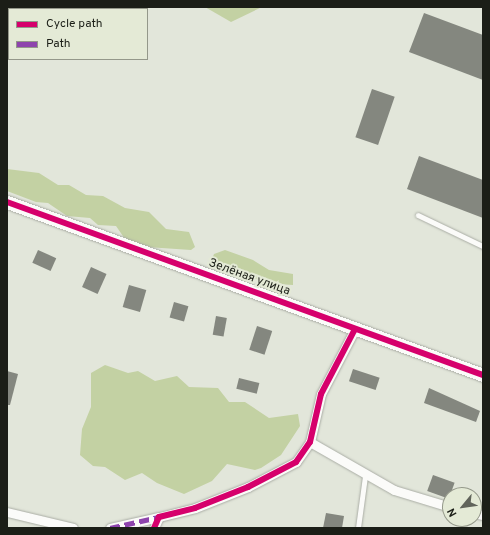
<!DOCTYPE html>
<meta charset="utf-8">
<style>
body{margin:0}
#map{position:relative;width:490px;height:535px;overflow:hidden;background:#e2e6da;font-family:Overpass,sans-serif}
div>[style]{position:absolute}
[style*='--x']{left:calc(var(--x)*1px);top:calc(var(--y)*1px);width:calc(var(--w)*1px);rotate:calc(var(--a)*1deg)}
.forest>*{inset:0;background:#c3d1a3}
.building>*{inset:0;background:#84877f;transform-origin:0 0}
.roads{filter:drop-shadow(0 0 1px #aaada5) drop-shadow(0 0 1px #aaada5)}
.lane>*{height:4.5px;margin:-2.25px;padding:0 2.25px;transform-origin:2.25px;border-radius:2.25px;background:#fbfbf9}
.street>*{height:9px;margin:-4.5px;padding:0 4.5px;transform-origin:4.5px;border-radius:4.5px;background:#fbfbf9}
.secondary>*{height:13px;margin:-6.5px;padding:0 6.5px;transform-origin:6.5px;border-radius:6.5px;background:#fbfbf9}
.quiet>*{height:5px;margin-top:-2.5px;transform-origin:0;background:repeating-linear-gradient(90deg,#8e44ad 0 10px,transparent 0 15px)}
.cycleway>*{height:6px;margin:-3px;padding:0 3px;transform-origin:3px;border-radius:3px;background:#d6006c}
span{translate:-50% -50%;white-space:nowrap;text-align:center;line-height:1.15;-webkit-text-stroke:4px #e4ead6;paint-order:stroke}
.street-label{font-size:12px;color:#1b1e17}
.frame{position:absolute;inset:0;border:8px solid #1b1e17;pointer-events:none}
.legend{position:absolute;left:8px;top:8px;width:140px;height:52px;box-sizing:border-box;background:#e4ead6;border:1px solid #94988a;margin:0;padding:5px 7px;list-style:none;font-size:12px;color:#1b1e17}
.legend li{display:flex;align-items:center;gap:8px;height:20px}
.legend b{width:20px;border:1px solid #94988a}
.north{position:absolute;left:442px;top:487px;width:40px;height:40px;box-sizing:border-box;background:#e4ead6;border:1px solid #94988a;border-radius:50%;rotate:241deg;font-size:11px;font-weight:700;line-height:16px;text-align:center;color:#1b1e17}
.north::after{content:'';display:block;margin:auto;width:14px;height:18px;background:#61645b;clip-path:polygon(50% 0,100% 100%,50% 72%,0 100%)}
</style>
<div id="map">
<div class="forest">
<i style="clip-path:polygon(205px 7px,262px 7px,231px 22px)"></i>
<i style="clip-path:polygon(7px 169px,39px 173px,58px 185px,69px 185px,86px 195px,103px 196px,125px 208px,149px 212px,166px 229px,189px 232px,195px 247px,191px 250px,147px 247px,125px 239px,116px 226px,98px 225px,90px 218px,67px 216px,48px 203px,36px 202px,7px 191px)"></i>
<i style="clip-path:polygon(225px 250px,253px 260px,269px 270px,293px 274px,293px 285px,276px 284px,241px 275px,226px 265px,216px 264px,212px 259px,214px 254px)"></i>
<i style="clip-path:polygon(105px 365px,128px 373px,138px 371px,155px 381px,177px 376px,189px 387px,218px 388px,229px 402px,245px 402px,269px 418px,298px 414px,300px 426px,281px 455px,261px 468px,255px 470px,227px 464px,212px 481px,184px 494px,157px 483px,142px 473px,125px 480px,105px 467px,93px 466px,80px 455px,82px 429px,91px 407px,91px 373px)"></i>
</div>
<div class="building">
<i style="clip-path:polygon(424px 13px,483px 35px,483px 80px,409px 52px)"></i>
<i style="left:372px;top:89px;width:24px;height:51px;rotate:19deg"></i>
<i style="clip-path:polygon(419px 156px,483px 180px,483px 218px,407px 189px)"></i>
<i style="left:38px;top:250px;width:20px;height:14px;rotate:24deg"></i>
<i style="left:91px;top:267px;width:17px;height:22px;rotate:24deg"></i>
<i style="left:129px;top:285px;width:18px;height:23px;rotate:16deg"></i>
<i style="left:174px;top:302px;width:15px;height:16px;rotate:16deg"></i>
<i style="left:216px;top:316px;width:11px;height:19px;rotate:10deg"></i>
<i style="left:257px;top:326px;width:16px;height:25px;rotate:18deg"></i>
<i style="left:353px;top:369px;width:28px;height:13px;rotate:18deg"></i>
<i style="clip-path:polygon(7px 371px,18px 374px,10px 405px,7px 405px)"></i>
<i style="left:239px;top:378px;width:21px;height:11px;rotate:14deg"></i>
<i style="clip-path:polygon(429px 388px,480px 411px,476px 422px,424px 403px)"></i>
<i style="left:433px;top:475px;width:23px;height:17px;rotate:20deg"></i>
<i style="clip-path:polygon(326px 513px,344px 516px,342px 528px,323px 528px)"></i>
</div>
<div class="roads">
<div class="lane">
<i style="--x:418;--y:215;--w:72;--a:25.5"></i>
<i style="--x:358;--y:528;--w:52;--a:-82.3"></i>
</div>
<div class="street">
<i style="--x:310;--y:442;--w:97;--a:29.7"></i>
<i style="--x:394;--y:490;--w:59;--a:16.9"></i>
<i style="--x:7;--y:512;--w:68;--a:13.6"></i>
<i style="--x:474;--y:513;--w:9;--a:13"></i>
<i style="--x:110;--y:528;--w:50;--a:-12.7"></i>
<i style="--x:154;--y:528;--w:12;--a:-66"></i>
<i style="--x:159;--y:517;--w:37;--a:-14"></i>
<i style="--x:195;--y:508;--w:57;--a:-21.6"></i>
<i style="--x:248;--y:487;--w:54;--a:-27.5"></i>
<i style="--x:296;--y:462;--w:24;--a:-55"></i>
<i style="--x:310;--y:442;--w:49;--a:-77.1"></i>
<i style="--x:321;--y:394;--w:73;--a:-62.4"></i>
</div>
<div class="secondary">
<i style="--x:7;--y:202;--w:506;--a:19.97"></i>
</div>
</div>
<div class="quiet">
<i style="--x:110;--y:528;--w:50;--a:-12.7"></i>
</div>
<div class="cycleway">
<i style="--x:7;--y:202;--w:506;--a:19.97"></i>
<i style="--x:154;--y:528;--w:12;--a:-66"></i>
<i style="--x:159;--y:517;--w:37;--a:-14"></i>
<i style="--x:195;--y:508;--w:57;--a:-21.6"></i>
<i style="--x:248;--y:487;--w:54;--a:-27.5"></i>
<i style="--x:296;--y:462;--w:24;--a:-55"></i>
<i style="--x:310;--y:442;--w:49;--a:-77.1"></i>
<i style="--x:321;--y:394;--w:73;--a:-62.4"></i>
</div>
<div class="street-label">
<span style="left:249px;top:278px;rotate:20deg">Зелёная улица</span>
</div>
<div class="frame"></div>
<ul class="legend">
<li><b style="height:5px;background:#d6006c"></b>Cycle path</li>
<li><b style="height:5px;background:#8e44ad"></b>Path</li>
</ul>
<div class="north">N</div>
</div>
